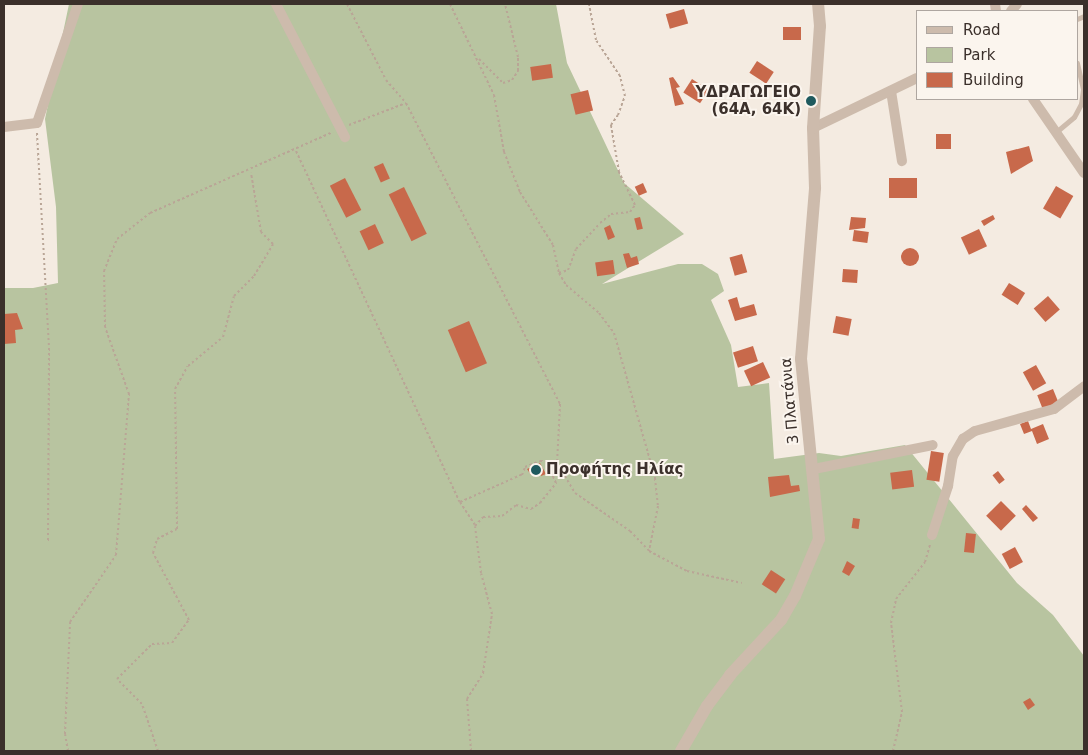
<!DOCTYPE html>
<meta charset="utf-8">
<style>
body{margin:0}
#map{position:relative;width:1088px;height:755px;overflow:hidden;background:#f4ebe1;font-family:"DejaVu Sans",sans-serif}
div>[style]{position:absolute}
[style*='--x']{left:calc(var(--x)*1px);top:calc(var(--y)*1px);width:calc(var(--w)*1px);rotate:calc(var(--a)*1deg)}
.green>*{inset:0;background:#b8c4a0}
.building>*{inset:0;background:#c8694b;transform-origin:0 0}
.round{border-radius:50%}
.path>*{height:2px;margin-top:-1px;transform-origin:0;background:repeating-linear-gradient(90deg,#b9a596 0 2.5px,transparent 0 5px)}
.service>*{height:5px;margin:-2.5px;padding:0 2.5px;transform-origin:2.5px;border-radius:2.5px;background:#cdbbac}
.minor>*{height:10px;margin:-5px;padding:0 5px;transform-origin:5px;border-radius:5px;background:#cdbbac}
.tertiary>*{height:12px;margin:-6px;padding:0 6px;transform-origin:6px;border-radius:6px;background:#cdbbac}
.dots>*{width:14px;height:14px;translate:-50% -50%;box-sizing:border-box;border:2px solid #fbf5ee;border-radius:50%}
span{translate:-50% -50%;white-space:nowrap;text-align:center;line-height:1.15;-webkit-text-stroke:4px #fbf5ee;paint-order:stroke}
.poi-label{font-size:15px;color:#3b302b;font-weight:700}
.right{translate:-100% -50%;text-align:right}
.left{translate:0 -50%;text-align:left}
.street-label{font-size:15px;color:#3b302b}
.frame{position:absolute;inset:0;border:5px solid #3b302b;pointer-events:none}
.legend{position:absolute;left:916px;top:10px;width:162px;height:90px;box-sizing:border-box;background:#fbf5ee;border:1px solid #aea6a0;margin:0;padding:6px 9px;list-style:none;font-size:15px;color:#3b302b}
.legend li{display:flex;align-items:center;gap:10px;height:25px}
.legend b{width:25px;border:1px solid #aea6a0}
</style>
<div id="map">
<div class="green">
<i style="clip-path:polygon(69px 4px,556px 4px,567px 63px,624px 183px,684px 234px,602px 284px,678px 264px,702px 264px,718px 274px,724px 291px,711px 300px,731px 345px,738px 387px,769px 383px,774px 459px,819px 453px,841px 456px,905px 445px,1017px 583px,1053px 615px,1084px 656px,1084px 751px,4px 751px,4px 288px,33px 288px,58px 283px,56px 207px,45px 119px)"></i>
</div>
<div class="building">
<i style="left:684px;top:9px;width:15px;height:19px;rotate:74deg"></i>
<i style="left:783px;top:27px;width:18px;height:13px"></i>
<i style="left:757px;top:61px;width:20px;height:14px;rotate:33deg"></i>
<i style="left:551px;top:64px;width:14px;height:21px;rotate:82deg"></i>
<i style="clip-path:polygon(673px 77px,680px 87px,676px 88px,684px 104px,675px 106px,669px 78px)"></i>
<i style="left:692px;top:79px;width:20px;height:16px;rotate:33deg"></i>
<i style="left:588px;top:90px;width:21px;height:18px;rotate:76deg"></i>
<i style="left:951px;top:134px;width:15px;height:15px;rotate:90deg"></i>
<i style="clip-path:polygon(1029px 146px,1033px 161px,1011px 174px,1006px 152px)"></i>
<i style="left:383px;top:163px;width:17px;height:10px;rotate:66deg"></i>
<i style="left:345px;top:178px;width:36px;height:17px;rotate:63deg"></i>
<i style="left:917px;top:178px;width:20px;height:28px;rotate:90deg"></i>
<i style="left:643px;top:183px;width:10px;height:9px;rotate:66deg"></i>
<i style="left:1056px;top:186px;width:20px;height:26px;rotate:30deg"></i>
<i style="left:404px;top:187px;width:52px;height:17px;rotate:64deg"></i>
<i style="clip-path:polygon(993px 215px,995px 219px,984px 226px,981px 221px)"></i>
<i style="left:640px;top:217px;width:12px;height:6px;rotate:76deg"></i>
<i style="clip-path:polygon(851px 217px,866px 218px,865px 228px,849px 230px)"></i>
<i style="left:375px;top:224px;width:21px;height:17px;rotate:65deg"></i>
<i style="clip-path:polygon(610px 225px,615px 237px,608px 240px,604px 228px)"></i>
<i style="left:979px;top:229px;width:19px;height:20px;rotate:65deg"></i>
<i style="left:854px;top:230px;width:15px;height:11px;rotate:8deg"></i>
<i class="round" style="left:901px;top:248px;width:18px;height:18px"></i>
<i style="clip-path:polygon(629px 253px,631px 258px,637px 256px,639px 264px,627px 268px,623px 254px)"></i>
<i style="left:742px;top:254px;width:19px;height:13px;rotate:74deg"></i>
<i style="left:613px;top:260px;width:14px;height:18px;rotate:82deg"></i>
<i style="left:843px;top:269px;width:15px;height:13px;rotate:4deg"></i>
<i style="left:1009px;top:283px;width:19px;height:14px;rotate:32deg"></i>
<i style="left:1048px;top:296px;width:18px;height:19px;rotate:49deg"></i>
<i style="clip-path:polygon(737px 297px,740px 308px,754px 304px,757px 315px,735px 321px,728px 300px)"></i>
<i style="clip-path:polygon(17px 313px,23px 329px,15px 330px,16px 343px,4px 344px,4px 314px)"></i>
<i style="left:836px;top:316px;width:16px;height:17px;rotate:11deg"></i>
<i style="left:469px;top:321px;width:46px;height:23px;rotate:67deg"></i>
<i style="left:753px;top:346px;width:16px;height:21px;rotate:72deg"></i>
<i style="left:763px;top:362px;width:17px;height:21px;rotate:65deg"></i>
<i style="left:1036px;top:365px;width:21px;height:15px;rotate:61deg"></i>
<i style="left:1053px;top:389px;width:16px;height:17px;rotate:68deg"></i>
<i style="clip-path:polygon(1028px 421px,1031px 429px,1043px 424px,1049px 439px,1037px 444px,1032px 431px,1024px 434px,1020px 424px)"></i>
<i style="left:931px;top:451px;width:13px;height:29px;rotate:9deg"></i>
<i style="clip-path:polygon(540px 463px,546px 474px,541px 476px,539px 471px,531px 475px,527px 469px)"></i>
<i style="left:912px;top:470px;width:17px;height:22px;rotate:83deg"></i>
<i style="left:998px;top:471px;width:11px;height:7px;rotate:52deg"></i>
<i style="clip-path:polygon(789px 475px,791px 486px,799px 485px,800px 491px,770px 497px,768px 477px)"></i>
<i style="left:1001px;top:501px;width:21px;height:21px;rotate:45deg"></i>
<i style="clip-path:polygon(1026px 505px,1038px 518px,1033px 522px,1022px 509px)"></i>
<i style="left:853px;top:518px;width:7px;height:10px;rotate:8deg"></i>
<i style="left:966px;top:533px;width:10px;height:19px;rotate:6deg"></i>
<i style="left:1015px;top:547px;width:17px;height:15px;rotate:62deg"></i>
<i style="clip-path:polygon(847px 561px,855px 566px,849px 576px,842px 572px)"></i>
<i style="left:771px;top:570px;width:17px;height:17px;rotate:33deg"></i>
<i style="clip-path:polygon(1030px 698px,1035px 705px,1028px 710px,1023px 702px)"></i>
</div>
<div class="path">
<i style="--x:347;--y:4;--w:85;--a:62.8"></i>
<i style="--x:386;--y:80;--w:30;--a:49"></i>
<i style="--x:450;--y:4;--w:101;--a:64.2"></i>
<i style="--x:494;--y:95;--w:58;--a:80"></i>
<i style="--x:504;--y:152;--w:43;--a:68.2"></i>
<i style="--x:520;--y:192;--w:62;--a:58.1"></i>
<i style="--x:553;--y:245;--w:29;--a:78"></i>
<i style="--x:559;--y:273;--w:14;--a:60"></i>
<i style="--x:566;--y:285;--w:43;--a:40.3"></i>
<i style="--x:599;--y:313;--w:25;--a:53"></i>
<i style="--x:614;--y:333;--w:151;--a:74.2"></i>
<i style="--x:655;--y:478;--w:28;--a:84"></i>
<i style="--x:658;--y:506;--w:46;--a:101.3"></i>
<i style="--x:479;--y:59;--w:34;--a:45"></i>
<i style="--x:503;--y:83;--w:9;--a:-18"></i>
<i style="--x:512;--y:80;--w:11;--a:-56"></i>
<i style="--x:518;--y:71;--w:14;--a:-90"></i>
<i style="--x:518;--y:57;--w:55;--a:-103.8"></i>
<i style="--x:349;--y:125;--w:61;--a:-21.1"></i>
<i style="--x:406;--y:103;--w:338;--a:62.9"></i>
<i style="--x:560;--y:404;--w:59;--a:92.9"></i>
<i style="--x:557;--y:463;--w:35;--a:59"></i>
<i style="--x:575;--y:493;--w:67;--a:34.6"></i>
<i style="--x:630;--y:531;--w:28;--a:46"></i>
<i style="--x:649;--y:551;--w:43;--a:27.8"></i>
<i style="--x:687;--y:571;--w:56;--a:12.3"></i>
<i style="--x:37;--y:133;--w:215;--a:86.8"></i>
<i style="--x:49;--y:348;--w:195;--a:90.3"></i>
<i style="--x:296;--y:151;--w:387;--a:65"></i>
<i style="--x:460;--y:502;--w:69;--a:-24"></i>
<i style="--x:559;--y:273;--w:9;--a:-18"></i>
<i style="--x:568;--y:270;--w:22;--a:-69"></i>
<i style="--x:576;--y:249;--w:35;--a:-47"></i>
<i style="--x:600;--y:223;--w:14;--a:-39"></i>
<i style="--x:611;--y:214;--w:19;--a:-6"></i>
<i style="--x:630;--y:212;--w:9;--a:-54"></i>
<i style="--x:635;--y:205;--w:37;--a:-116"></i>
<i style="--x:619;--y:172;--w:48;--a:-99.7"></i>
<i style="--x:611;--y:125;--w:12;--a:-55"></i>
<i style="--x:618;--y:115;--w:20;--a:-70"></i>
<i style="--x:625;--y:96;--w:21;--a:-104"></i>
<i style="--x:620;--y:76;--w:43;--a:-123.7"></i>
<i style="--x:596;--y:40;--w:37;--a:-101"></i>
<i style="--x:522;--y:475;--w:9;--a:-69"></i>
<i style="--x:525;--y:467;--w:16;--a:-22"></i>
<i style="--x:540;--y:461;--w:17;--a:3"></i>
<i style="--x:460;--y:502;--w:27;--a:57"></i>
<i style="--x:68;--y:751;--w:17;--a:-100"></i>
<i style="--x:65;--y:734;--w:112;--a:-87.4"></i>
<i style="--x:70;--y:622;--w:81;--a:-55.5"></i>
<i style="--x:116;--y:555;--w:162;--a:-85.4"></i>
<i style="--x:129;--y:394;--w:71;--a:-109.7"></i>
<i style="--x:105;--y:327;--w:56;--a:-91"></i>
<i style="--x:104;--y:271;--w:35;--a:-68"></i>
<i style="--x:117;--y:239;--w:42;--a:-38.2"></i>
<i style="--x:150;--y:213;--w:200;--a:-23.9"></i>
<i style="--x:158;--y:751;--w:50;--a:-108.8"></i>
<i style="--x:142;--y:704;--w:35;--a:-135"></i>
<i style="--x:117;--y:679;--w:49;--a:-45"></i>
<i style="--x:152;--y:644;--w:20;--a:-3"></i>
<i style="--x:172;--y:643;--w:29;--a:-54"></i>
<i style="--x:189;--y:620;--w:76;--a:-118.2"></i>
<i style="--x:153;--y:553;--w:15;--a:-74"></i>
<i style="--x:157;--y:539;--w:22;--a:-27"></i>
<i style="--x:177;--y:529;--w:140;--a:-90.8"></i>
<i style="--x:175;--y:389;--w:26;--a:-61"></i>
<i style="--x:188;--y:366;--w:45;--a:-39.6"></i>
<i style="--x:223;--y:337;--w:42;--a:-75"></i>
<i style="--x:234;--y:296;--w:28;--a:-45"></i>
<i style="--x:254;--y:276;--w:37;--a:-59"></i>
<i style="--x:273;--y:244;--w:17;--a:-135"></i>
<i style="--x:261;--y:232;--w:60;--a:-99.6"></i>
<i style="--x:471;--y:751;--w:52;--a:-94.4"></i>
<i style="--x:467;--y:699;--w:31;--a:-58"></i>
<i style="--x:483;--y:673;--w:60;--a:-81.3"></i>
<i style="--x:492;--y:614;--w:42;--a:-105"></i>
<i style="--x:481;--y:573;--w:47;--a:-97.3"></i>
<i style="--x:475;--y:526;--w:12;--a:-48"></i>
<i style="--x:483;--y:517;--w:19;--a:-3"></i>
<i style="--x:502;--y:516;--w:18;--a:-38"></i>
<i style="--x:516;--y:505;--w:16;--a:15"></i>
<i style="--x:531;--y:509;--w:11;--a:-34"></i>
<i style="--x:540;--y:503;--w:26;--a:-51"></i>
<i style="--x:556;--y:483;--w:23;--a:-115"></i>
<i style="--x:893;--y:751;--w:40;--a:-77"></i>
<i style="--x:902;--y:712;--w:90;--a:-97"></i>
<i style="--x:891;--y:623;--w:25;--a:-78"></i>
<i style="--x:896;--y:599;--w:47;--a:-51.9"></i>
<i style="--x:925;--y:562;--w:18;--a:-74"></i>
</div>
<div class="service">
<i style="--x:1077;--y:19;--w:8;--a:-23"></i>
<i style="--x:1056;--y:132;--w:23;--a:-40"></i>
<i style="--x:1074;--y:117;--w:15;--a:-62"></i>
<i style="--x:1081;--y:104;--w:15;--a:-82"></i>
<i style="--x:1083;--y:89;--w:27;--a:-103"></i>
</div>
<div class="minor">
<i style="--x:276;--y:4;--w:150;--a:62.6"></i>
<i style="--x:995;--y:4;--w:7;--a:82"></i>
<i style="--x:1011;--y:11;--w:9;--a:-49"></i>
<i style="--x:891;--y:91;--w:71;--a:81.1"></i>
<i style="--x:1033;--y:99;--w:90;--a:55.4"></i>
<i style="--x:4;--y:127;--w:33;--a:-7"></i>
<i style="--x:37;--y:123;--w:126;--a:-71"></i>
<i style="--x:813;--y:128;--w:115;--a:-25.7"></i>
<i style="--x:814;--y:469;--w:121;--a:-11.4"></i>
<i style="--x:932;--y:535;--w:52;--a:-71.9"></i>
<i style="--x:948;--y:486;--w:30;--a:-81"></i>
<i style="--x:953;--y:456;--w:20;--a:-60"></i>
<i style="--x:963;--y:439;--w:14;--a:-34"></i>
<i style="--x:975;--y:431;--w:82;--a:-15.6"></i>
<i style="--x:1054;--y:409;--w:38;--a:-37"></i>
</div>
<div class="tertiary">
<i style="--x:681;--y:751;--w:52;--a:-60"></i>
<i style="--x:707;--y:706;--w:39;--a:-53"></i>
<i style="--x:730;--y:675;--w:75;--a:-47.2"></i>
<i style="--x:781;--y:620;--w:28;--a:-60"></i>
<i style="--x:795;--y:596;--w:62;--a:-67.2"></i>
<i style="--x:819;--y:539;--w:181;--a:-95.7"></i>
<i style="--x:801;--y:359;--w:172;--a:-85.3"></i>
<i style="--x:815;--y:188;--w:60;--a:-91.9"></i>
<i style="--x:813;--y:128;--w:102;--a:-86.1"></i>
<i style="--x:820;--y:26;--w:22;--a:-95"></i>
</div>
<div class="dots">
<i style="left:811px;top:101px;background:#1f5a5e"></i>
<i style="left:536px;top:470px;background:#1f5a5e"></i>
</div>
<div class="poi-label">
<span class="right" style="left:801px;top:101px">ΥΔΡΑΓΩΓΕΙΟ<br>(64Α, 64Κ)</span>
<span class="left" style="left:546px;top:470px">Προφήτης Ηλίας</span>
</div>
<div class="street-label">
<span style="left:790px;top:401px;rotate:-95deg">3 Πλατάνια</span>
</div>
<div class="frame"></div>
<ul class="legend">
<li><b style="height:6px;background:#cdbbac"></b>Road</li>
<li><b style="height:14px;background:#b8c4a0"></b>Park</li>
<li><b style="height:14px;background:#c8694b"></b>Building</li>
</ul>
</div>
